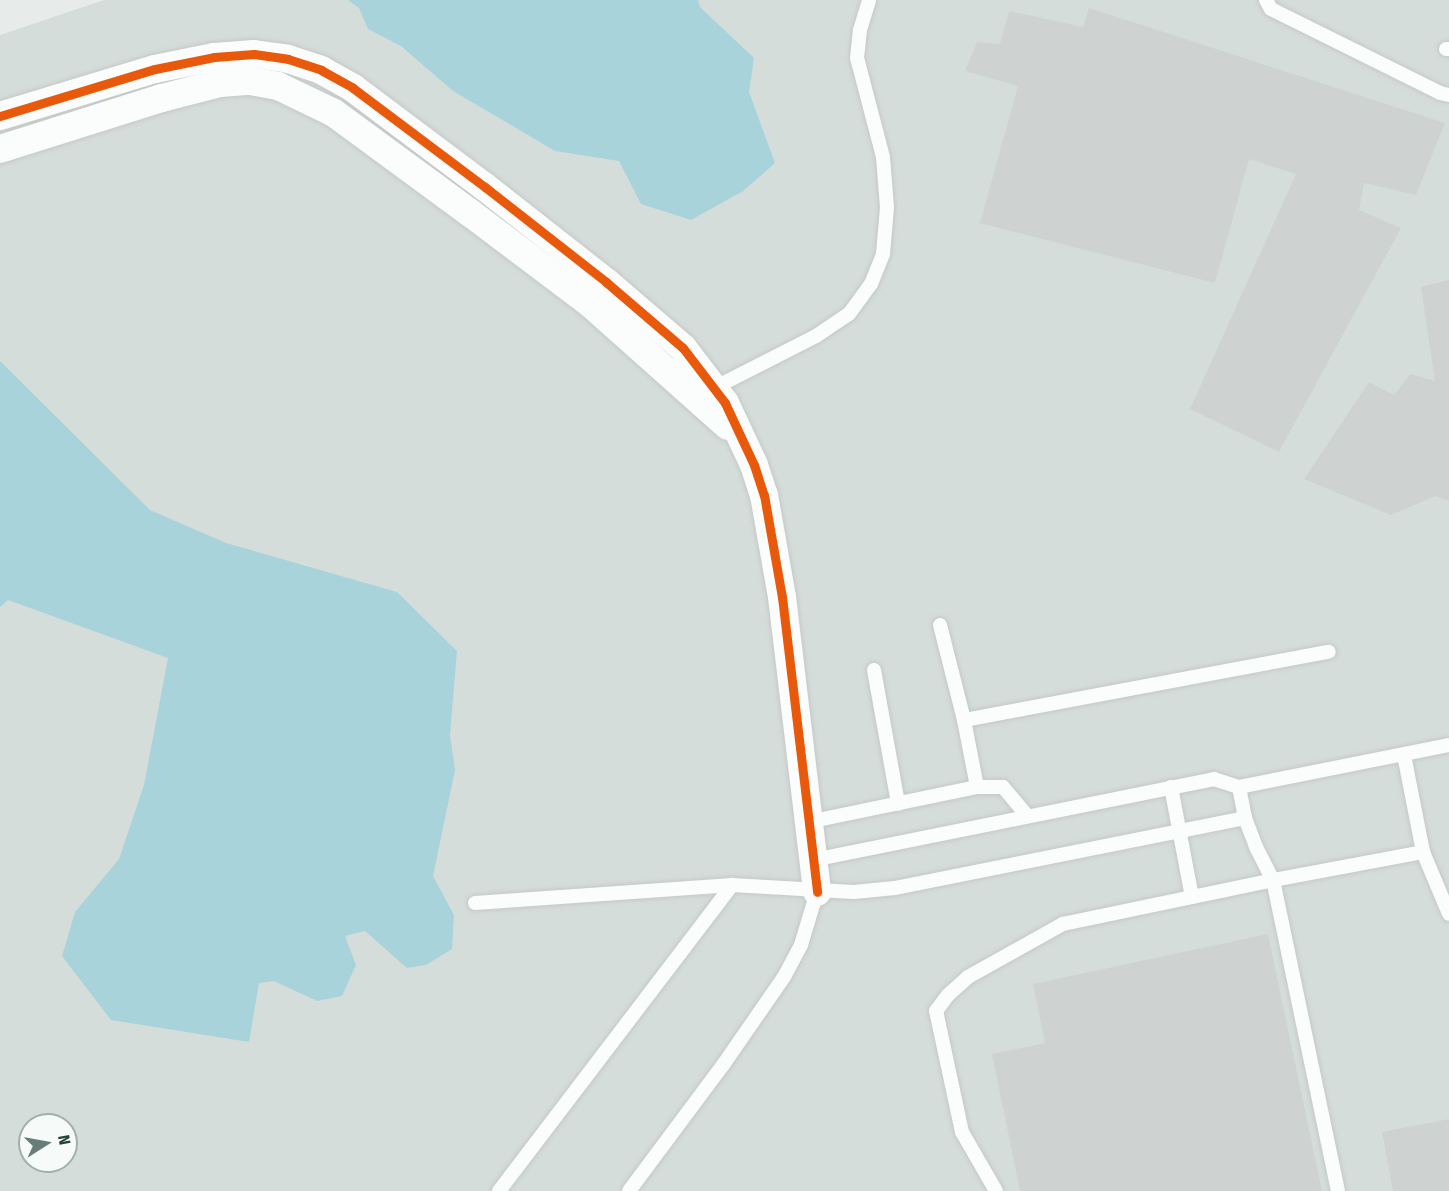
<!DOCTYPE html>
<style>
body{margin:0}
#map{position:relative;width:1449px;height:1191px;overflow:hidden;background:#e7ecea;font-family:"Fira Sans Condensed",sans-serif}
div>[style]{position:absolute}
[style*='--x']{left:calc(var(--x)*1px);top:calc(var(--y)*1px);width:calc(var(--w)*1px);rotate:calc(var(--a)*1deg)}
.built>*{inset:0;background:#d5ddda}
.water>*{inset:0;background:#a8d3da}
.building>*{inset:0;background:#ced3d1}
.roads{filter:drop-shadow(0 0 2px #c4c9c7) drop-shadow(0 0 2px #c4c9c7)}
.lane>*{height:14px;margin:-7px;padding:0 7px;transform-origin:7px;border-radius:7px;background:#fbfcfc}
.street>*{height:28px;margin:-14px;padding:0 14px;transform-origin:14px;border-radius:14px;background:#fbfcfc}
.cycleway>*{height:9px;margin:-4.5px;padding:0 4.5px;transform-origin:4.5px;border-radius:4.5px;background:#e8590c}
span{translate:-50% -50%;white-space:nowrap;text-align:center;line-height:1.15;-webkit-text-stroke:5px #f6faf8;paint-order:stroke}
.north{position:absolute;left:18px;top:1113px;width:60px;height:60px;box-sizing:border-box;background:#f6faf8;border:2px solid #a2b0ac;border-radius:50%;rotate:79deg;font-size:16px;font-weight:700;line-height:24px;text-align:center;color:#234139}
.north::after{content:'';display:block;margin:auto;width:21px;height:27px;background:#687d77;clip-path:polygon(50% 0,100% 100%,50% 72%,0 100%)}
</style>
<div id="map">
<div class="built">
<i style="clip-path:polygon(evenodd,104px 0,1449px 0,1449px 1191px,0 1191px,0 35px,104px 0,30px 1125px,66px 1125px,66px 1161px,30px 1161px,30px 1125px)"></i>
</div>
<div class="water">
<i style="clip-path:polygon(348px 0,698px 0,700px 7px,754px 58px,749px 92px,775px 163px,743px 191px,691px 220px,641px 204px,619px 161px,555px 151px,453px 91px,401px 46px,368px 29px,359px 8px)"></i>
<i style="clip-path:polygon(0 361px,150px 510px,226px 543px,397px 592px,457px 651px,450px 735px,455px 770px,433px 876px,454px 915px,452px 949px,426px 965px,407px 968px,365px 931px,345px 936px,356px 965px,342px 996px,317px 1001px,274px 981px,259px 983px,249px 1042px,111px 1020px,62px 956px,75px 912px,119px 859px,144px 785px,168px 658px,8px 600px,0 607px)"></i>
</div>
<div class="building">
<i style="clip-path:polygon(1089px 8px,1445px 123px,1416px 195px,1364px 183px,1359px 210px,1401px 228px,1279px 452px,1190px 409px,1296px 174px,1249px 159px,1215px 283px,980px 223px,1018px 86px,965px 71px,977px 42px,1000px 44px,1009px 11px,1083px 27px)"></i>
<i style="clip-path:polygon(1449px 280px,1449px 501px,1435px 496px,1391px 515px,1304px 479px,1369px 382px,1394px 395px,1410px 374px,1435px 381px,1421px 287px)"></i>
<i style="clip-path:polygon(1268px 934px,1322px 1191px,1020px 1191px,992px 1054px,1045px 1043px,1033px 984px)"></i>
<i style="clip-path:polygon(1449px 1119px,1449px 1191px,1393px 1191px,1382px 1132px)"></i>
</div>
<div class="roads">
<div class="lane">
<i style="--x:1266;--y:0;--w:10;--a:61"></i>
<i style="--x:1271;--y:9;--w:189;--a:26.4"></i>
<i style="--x:1440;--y:93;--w:9;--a:13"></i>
<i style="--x:1446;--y:49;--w:3;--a:0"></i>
<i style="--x:710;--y:390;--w:119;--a:-27"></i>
<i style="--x:816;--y:336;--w:40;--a:-34"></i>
<i style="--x:849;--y:314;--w:37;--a:-54"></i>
<i style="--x:871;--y:284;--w:32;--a:-68"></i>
<i style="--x:883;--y:254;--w:47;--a:-85.1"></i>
<i style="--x:887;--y:207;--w:50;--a:-94.6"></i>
<i style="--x:883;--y:157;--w:102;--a:-104.7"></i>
<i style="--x:857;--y:58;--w:28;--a:-84"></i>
<i style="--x:860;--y:30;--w:31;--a:-73"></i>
<i style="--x:940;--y:625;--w:98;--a:75.8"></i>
<i style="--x:964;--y:720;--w:68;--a:79"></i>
<i style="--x:977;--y:787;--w:26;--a:0"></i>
<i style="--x:1003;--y:787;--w:38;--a:50"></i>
<i style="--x:874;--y:670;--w:136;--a:79.8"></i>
<i style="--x:964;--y:720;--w:371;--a:-10.6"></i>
<i style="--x:1404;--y:755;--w:99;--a:78.9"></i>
<i style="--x:1423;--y:852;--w:67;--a:67.2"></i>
<i style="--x:1171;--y:787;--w:112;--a:79.2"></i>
<i style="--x:1239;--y:787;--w:32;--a:79"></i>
<i style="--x:1245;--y:818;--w:31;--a:69"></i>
<i style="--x:1256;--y:847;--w:37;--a:63"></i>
<i style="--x:1273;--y:880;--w:153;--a:-10.6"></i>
<i style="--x:808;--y:822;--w:173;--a:-11.7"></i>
<i style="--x:813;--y:860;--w:409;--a:-11.4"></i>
<i style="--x:1214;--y:779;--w:26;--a:18"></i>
<i style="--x:1239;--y:787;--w:214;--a:-11.3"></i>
<i style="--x:475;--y:903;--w:258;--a:-4"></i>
<i style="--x:732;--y:885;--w:122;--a:3.3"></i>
<i style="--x:854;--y:892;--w:41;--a:-5.6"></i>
<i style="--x:895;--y:888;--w:357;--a:-11.3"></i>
<i style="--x:499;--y:1191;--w:385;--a:-52.7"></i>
<i style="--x:629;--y:1191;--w:157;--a:-53.3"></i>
<i style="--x:723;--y:1065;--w:107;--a:-55.3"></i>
<i style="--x:784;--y:977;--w:36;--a:-62"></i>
<i style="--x:801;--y:945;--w:55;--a:-73.2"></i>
<i style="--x:996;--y:1191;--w:68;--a:-120"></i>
<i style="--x:962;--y:1132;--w:124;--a:-102.1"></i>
<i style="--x:936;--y:1011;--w:20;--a:-53"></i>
<i style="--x:948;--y:995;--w:27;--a:-42"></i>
<i style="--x:968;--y:977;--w:109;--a:-29.2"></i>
<i style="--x:1063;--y:924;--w:215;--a:-11.8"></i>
<i style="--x:1273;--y:880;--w:318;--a:78.2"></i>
</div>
<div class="street">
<i style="--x:0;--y:116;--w:162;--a:-16.9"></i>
<i style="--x:155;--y:69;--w:60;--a:-11.5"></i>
<i style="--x:214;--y:57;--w:40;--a:-4.3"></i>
<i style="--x:254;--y:54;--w:34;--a:8"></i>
<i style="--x:288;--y:59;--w:35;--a:18"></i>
<i style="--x:321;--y:70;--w:37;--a:29"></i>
<i style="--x:353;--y:88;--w:165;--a:36.9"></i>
<i style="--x:485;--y:187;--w:154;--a:38.1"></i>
<i style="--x:606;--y:282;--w:101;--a:40.6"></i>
<i style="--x:683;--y:348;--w:69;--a:52.6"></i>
<i style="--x:725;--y:403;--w:68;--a:64.9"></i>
<i style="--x:754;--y:465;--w:32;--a:72"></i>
<i style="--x:764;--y:495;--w:104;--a:80"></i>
<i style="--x:782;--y:597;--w:297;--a:83.2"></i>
<i style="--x:0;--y:149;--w:170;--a:-17.5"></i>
<i style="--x:162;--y:98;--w:60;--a:-14.5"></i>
<i style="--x:220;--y:83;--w:30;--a:-4"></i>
<i style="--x:250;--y:81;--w:28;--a:10"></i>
<i style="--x:278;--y:86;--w:62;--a:25.7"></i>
<i style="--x:334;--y:113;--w:167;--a:36.3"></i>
<i style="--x:469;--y:212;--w:153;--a:37"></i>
<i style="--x:591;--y:304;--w:183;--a:41.7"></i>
</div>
</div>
<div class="cycleway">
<i style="--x:0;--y:116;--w:162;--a:-16.9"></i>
<i style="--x:155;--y:69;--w:60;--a:-11.5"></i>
<i style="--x:214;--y:57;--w:40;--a:-4.3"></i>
<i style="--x:254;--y:54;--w:34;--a:8"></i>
<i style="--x:288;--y:59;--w:35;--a:18"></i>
<i style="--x:321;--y:70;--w:37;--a:29"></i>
<i style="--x:353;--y:88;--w:165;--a:36.9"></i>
<i style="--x:485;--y:187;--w:154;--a:38.1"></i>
<i style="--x:606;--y:282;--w:101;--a:40.6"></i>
<i style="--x:683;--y:348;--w:69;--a:52.6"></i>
<i style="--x:725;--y:403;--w:68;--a:64.9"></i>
<i style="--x:754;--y:465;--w:32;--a:72"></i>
<i style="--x:764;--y:495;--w:104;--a:80"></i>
<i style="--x:782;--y:597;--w:297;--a:83.2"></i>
</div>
<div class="north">N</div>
</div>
